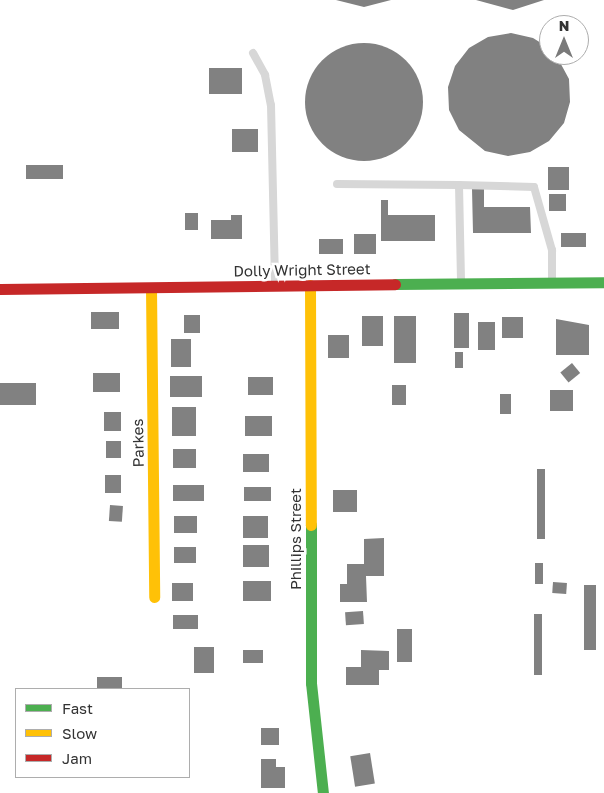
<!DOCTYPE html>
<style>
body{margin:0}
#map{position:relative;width:604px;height:793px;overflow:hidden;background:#fff;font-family:"Golos Text",sans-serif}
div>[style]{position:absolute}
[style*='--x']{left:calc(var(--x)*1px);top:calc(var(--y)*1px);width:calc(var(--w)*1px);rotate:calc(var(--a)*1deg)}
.building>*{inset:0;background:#818181;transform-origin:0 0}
.round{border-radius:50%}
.lane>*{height:8px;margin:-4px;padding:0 4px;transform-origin:4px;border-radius:4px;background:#d7d7d7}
.fast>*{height:11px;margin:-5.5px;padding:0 5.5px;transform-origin:5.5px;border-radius:5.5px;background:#4caf50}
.slow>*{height:11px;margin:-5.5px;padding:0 5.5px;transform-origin:5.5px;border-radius:5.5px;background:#ffc107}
.jam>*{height:11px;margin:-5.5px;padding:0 5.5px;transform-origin:5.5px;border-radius:5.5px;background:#c62828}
span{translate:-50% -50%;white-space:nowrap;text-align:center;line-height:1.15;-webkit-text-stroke:5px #fff;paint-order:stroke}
.street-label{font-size:15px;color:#333}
.legend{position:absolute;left:15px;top:688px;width:175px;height:90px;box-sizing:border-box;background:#fff;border:1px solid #adadad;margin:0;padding:6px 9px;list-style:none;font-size:15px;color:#333}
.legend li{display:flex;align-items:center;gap:10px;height:25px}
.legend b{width:25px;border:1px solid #adadad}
.north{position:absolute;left:539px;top:15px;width:50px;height:50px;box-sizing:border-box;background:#fff;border:1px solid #adadad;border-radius:50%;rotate:0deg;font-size:14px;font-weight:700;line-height:20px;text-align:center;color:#333}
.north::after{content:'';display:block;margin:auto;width:18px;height:22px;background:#7a7a7a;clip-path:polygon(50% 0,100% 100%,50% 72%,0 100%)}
</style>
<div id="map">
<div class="building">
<i style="clip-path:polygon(336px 0,391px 0,364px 7px)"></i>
<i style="clip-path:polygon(476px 0,544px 0,513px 10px)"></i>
<i style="clip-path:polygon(511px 33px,533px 38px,549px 48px,549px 55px,556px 55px,569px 79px,570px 102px,564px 123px,549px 141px,530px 152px,508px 156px,485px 151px,459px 130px,449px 110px,448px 87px,455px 66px,469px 48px,488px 37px)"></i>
<i class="round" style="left:305px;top:43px;width:118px;height:118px"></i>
<i style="left:209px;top:68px;width:33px;height:26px"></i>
<i style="left:232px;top:129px;width:26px;height:23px"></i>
<i style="left:26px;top:165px;width:37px;height:14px"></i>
<i style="left:548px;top:167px;width:21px;height:23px"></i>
<i style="clip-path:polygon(472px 189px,484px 189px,484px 207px,530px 207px,531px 233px,473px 233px)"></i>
<i style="left:549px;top:194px;width:17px;height:17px"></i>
<i style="clip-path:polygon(381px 200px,388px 200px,388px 215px,435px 215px,435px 241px,381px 241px)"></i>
<i style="left:185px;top:213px;width:13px;height:17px"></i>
<i style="clip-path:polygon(231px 215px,242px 215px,242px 239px,211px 239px,211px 220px,231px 220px)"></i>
<i style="left:561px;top:233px;width:25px;height:14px"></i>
<i style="left:354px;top:234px;width:22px;height:20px"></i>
<i style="left:319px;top:239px;width:24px;height:15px"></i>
<i style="left:91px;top:312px;width:28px;height:17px"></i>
<i style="left:454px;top:313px;width:15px;height:35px"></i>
<i style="left:184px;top:315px;width:16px;height:18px"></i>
<i style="left:362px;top:316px;width:21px;height:30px"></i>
<i style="left:394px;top:316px;width:22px;height:47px"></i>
<i style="left:502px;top:317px;width:21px;height:21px"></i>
<i style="clip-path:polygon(556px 319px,589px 325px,589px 355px,556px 355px)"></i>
<i style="left:478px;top:322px;width:17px;height:28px"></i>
<i style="left:328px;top:335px;width:21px;height:23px"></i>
<i style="left:171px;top:339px;width:20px;height:28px"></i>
<i style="left:455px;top:352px;width:8px;height:16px"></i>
<i style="left:572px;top:363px;width:13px;height:15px;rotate:51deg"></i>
<i style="left:93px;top:373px;width:27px;height:19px"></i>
<i style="left:170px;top:376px;width:32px;height:21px"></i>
<i style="left:248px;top:377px;width:25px;height:18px"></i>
<i style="left:0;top:383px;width:36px;height:22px"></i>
<i style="left:392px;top:385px;width:14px;height:20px"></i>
<i style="left:550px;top:390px;width:23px;height:21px"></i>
<i style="left:500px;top:394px;width:11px;height:20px"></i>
<i style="left:172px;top:407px;width:24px;height:29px"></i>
<i style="left:104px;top:412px;width:17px;height:19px"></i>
<i style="left:245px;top:416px;width:27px;height:20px"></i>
<i style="left:106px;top:441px;width:15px;height:17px"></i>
<i style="left:173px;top:449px;width:23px;height:19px"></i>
<i style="left:243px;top:454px;width:26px;height:18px"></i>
<i style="left:537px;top:469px;width:8px;height:70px"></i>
<i style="left:105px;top:475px;width:16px;height:18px"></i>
<i style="left:173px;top:485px;width:31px;height:16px"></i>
<i style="left:244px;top:487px;width:27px;height:14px"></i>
<i style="left:333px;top:490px;width:24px;height:22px"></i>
<i style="left:110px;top:505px;width:13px;height:16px;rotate:4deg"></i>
<i style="left:174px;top:516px;width:23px;height:17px"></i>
<i style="left:243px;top:516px;width:25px;height:22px"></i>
<i style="clip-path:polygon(384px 538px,384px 576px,366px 576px,367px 602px,340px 602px,340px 584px,347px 584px,347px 564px,364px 564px,364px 539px)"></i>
<i style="left:243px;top:545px;width:26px;height:22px"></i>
<i style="left:174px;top:547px;width:22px;height:16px"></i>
<i style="left:535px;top:563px;width:8px;height:21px"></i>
<i style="left:243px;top:581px;width:28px;height:20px"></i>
<i style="left:553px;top:582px;width:14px;height:11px;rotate:4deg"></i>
<i style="left:172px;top:583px;width:21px;height:18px"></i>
<i style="left:584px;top:585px;width:12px;height:65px"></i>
<i style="left:363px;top:611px;width:13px;height:18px;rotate:86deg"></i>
<i style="left:534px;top:614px;width:8px;height:61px"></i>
<i style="left:173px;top:615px;width:25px;height:14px"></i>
<i style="left:397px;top:629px;width:15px;height:33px"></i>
<i style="left:194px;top:647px;width:20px;height:26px"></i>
<i style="left:243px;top:650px;width:20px;height:13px"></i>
<i style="clip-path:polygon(361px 650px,389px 651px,389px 670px,379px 670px,379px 685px,346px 685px,346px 667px,361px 667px)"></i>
<i style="left:97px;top:677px;width:25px;height:12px"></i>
<i style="left:261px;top:728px;width:18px;height:17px"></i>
<i style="left:370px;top:753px;width:31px;height:20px;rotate:81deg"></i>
<i style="clip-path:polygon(261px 759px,276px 759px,276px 767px,285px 767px,285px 788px,261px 788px)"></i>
</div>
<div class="lane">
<i style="--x:253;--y:53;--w:25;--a:61"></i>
<i style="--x:265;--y:75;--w:31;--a:79"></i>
<i style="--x:271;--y:105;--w:178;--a:88.7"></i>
<i style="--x:337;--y:184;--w:122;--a:0.5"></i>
<i style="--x:459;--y:185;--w:96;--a:88.8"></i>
<i style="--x:459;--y:185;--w:75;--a:1.5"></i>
<i style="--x:534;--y:187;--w:66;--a:74.1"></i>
<i style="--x:552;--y:250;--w:30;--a:90"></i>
</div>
<div class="fast">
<i style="--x:395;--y:284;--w:209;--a:-0.5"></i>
<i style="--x:311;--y:525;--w:158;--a:90"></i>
<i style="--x:311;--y:683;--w:111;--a:83.8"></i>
</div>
<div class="slow">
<i style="--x:310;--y:285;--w:240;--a:89.8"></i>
<i style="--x:151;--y:288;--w:309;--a:89.4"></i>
</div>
<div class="jam">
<i style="--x:0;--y:289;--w:395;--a:-0.7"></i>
</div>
<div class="street-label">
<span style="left:302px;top:270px;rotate:-1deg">Dolly Wright Street</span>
<span style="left:138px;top:443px;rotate:-91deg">Parkes</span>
<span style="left:296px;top:539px;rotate:-90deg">Phillips Street</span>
</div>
<ul class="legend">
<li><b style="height:6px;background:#4caf50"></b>Fast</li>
<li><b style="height:6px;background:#ffc107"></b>Slow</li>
<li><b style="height:6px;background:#c62828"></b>Jam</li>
</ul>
<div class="north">N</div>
</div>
